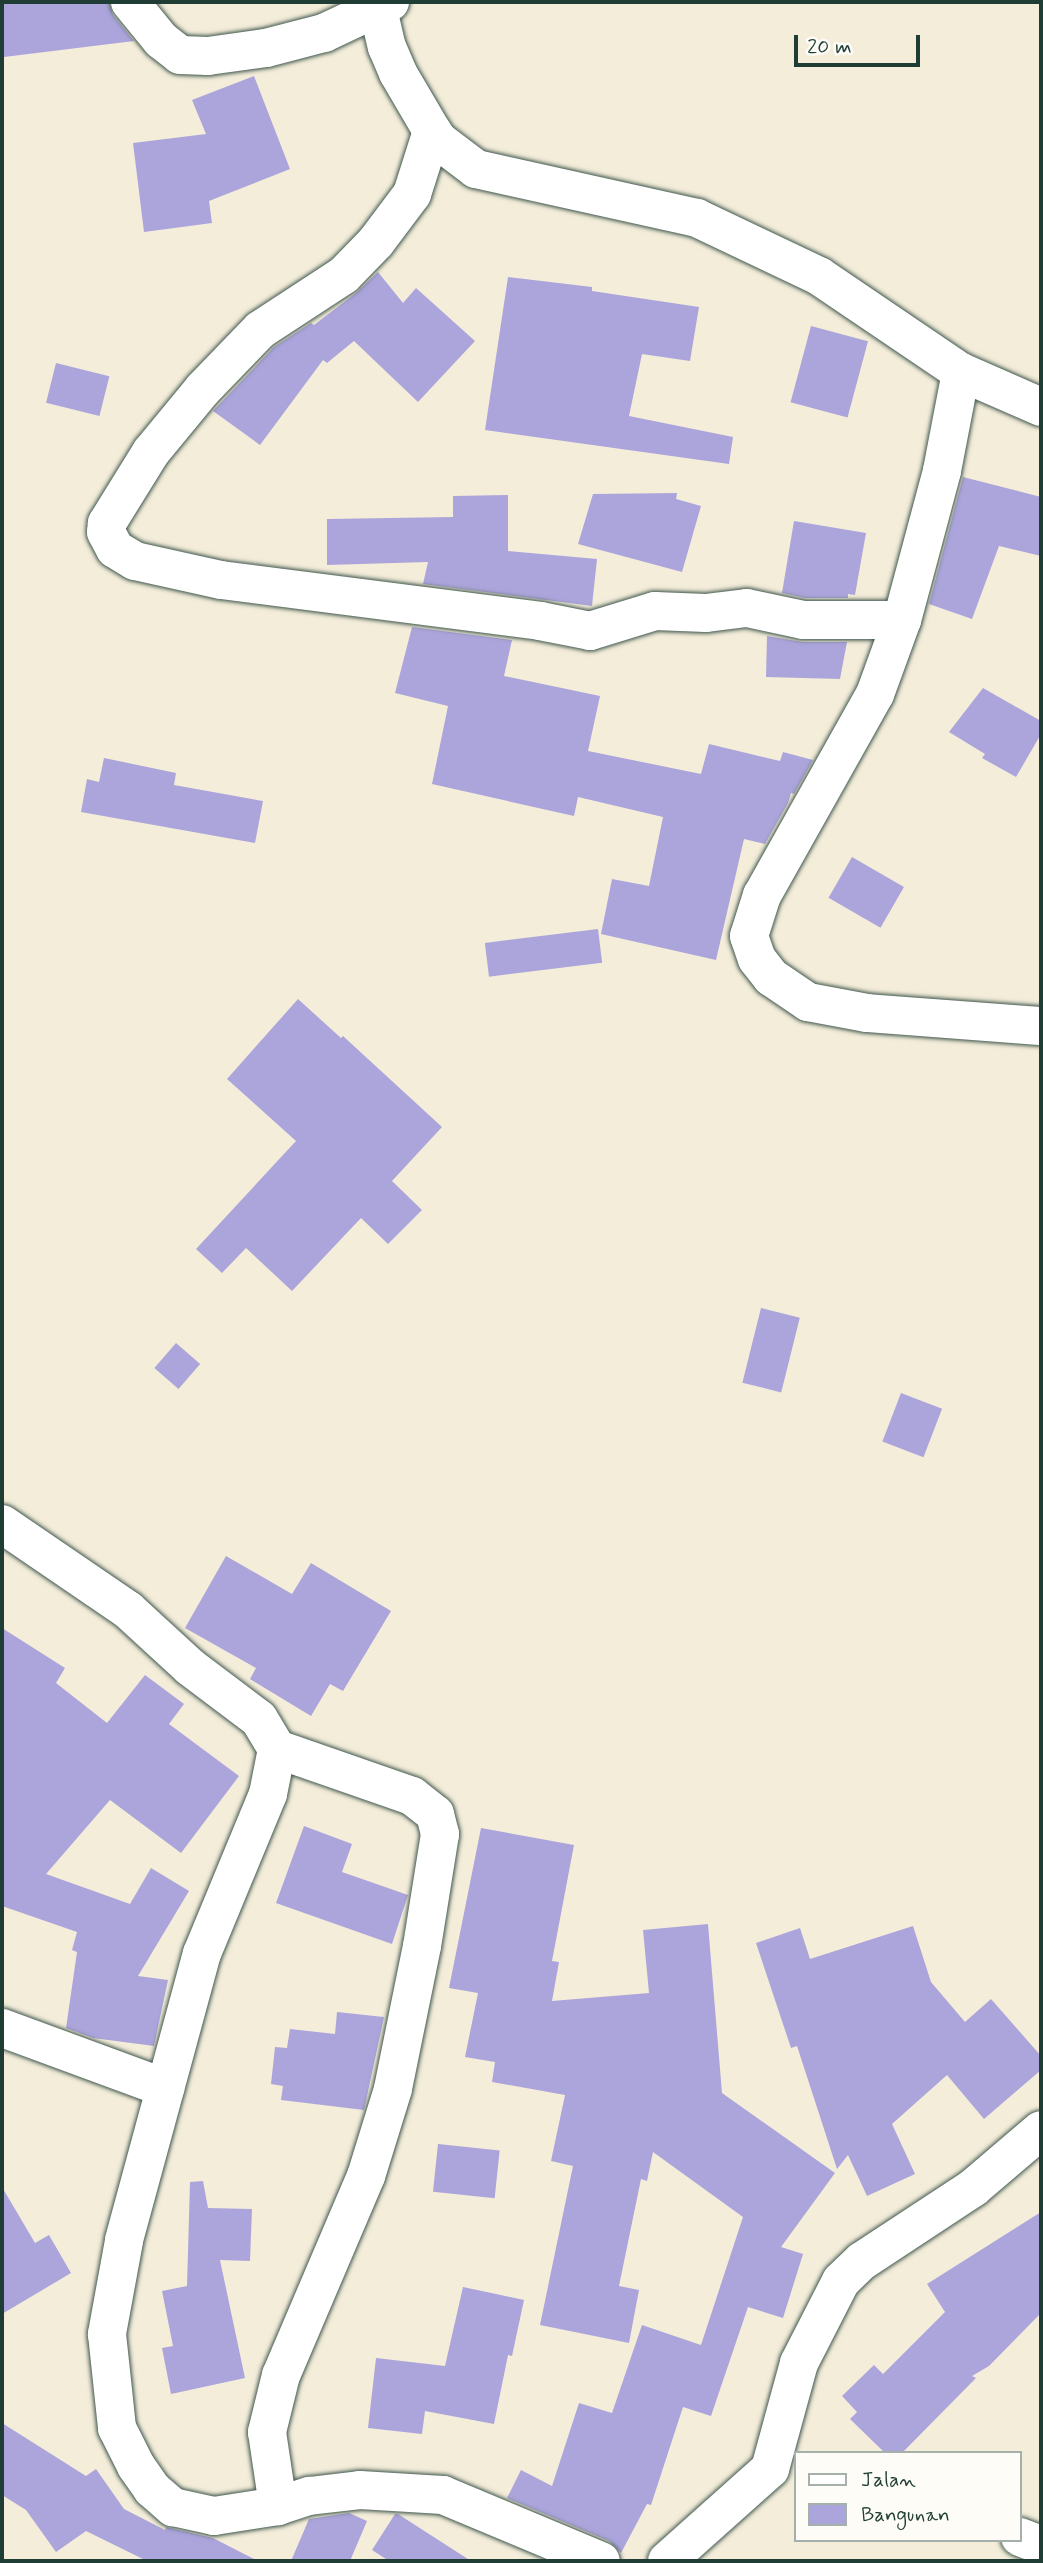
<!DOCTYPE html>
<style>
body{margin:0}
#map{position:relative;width:1043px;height:2563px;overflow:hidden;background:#f4edda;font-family:Mynerve,sans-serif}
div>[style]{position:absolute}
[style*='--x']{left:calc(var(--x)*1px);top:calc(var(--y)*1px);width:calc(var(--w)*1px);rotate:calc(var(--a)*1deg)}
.building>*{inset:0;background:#aca5db;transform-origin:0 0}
.roads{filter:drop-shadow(0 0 2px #3f574d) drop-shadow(0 0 2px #3f574d)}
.street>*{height:38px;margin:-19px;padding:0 19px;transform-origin:19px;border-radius:19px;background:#fff}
span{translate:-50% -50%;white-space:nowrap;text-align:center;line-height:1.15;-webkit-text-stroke:5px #fdfcf7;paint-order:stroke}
.frame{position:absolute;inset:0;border:4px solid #1f3d34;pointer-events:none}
.legend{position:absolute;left:794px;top:2451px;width:228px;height:91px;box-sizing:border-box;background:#fdfcf7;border:2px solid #a4b0a9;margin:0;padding:9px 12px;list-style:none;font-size:21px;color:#1f3d34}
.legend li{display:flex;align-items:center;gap:14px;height:35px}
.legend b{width:35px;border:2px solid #a4b0a9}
.scale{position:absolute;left:794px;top:35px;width:126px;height:32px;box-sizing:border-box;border:4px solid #1f3d34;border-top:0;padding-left:9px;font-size:21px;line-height:24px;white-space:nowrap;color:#1f3d34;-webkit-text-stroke:5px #fdfcf7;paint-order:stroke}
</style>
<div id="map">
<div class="building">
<i style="clip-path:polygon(2px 2px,109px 2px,113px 15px,134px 41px,4px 57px)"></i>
<i style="clip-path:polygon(254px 76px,290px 169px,209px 201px,212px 223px,144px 232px,133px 143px,206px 134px,192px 100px)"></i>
<i style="clip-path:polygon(378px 272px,403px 303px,416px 288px,475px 341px,418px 402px,354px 341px,327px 363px,323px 360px,260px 445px,213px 411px,274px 347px,311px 323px,314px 325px,356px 293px)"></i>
<i style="clip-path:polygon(508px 277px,592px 287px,592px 291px,699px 307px,690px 361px,642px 354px,629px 416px,733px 437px,729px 464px,485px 430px)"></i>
<i style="left:811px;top:326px;width:59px;height:79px;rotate:15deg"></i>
<i style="left:56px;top:363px;width:55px;height:41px;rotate:14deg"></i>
<i style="clip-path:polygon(963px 477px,1041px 497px,1041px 556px,999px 546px,972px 619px,929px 604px)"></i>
<i style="clip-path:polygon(677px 493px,676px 499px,701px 506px,682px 572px,578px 544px,593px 494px)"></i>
<i style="clip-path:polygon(508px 495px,508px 551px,597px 559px,592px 606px,423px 584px,428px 562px,327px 565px,327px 519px,453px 517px,453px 496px)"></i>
<i style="clip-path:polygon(794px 521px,866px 533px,855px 595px,848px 594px,848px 598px,805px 598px,782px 593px)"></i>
<i style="clip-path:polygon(412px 627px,512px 640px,504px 676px,600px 696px,588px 751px,701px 774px,709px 744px,780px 761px,783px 752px,813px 760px,794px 794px,791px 793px,788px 803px,765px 844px,744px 839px,716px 960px,601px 934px,612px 879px,649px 886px,663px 817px,578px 797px,574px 816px,432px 784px,448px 706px,395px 693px)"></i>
<i style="clip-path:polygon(767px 636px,803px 642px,847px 642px,840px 679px,766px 677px)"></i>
<i style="clip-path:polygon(983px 688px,1041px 721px,1041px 734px,1016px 777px,982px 758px,985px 754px,949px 732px)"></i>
<i style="clip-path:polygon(104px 758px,176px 773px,174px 785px,263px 801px,255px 843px,81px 812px,87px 779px,99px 782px)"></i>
<i style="left:852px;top:857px;width:60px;height:47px;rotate:30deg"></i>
<i style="left:598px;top:929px;width:34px;height:114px;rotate:83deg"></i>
<i style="clip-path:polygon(298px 999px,341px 1038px,343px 1036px,442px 1127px,392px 1181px,422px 1210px,388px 1244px,361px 1218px,292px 1291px,246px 1248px,222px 1273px,196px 1249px,296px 1141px,227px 1079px)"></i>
<i style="left:761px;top:1308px;width:40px;height:77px;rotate:14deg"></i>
<i style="left:176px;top:1343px;width:32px;height:33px;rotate:41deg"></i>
<i style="left:901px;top:1393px;width:44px;height:52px;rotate:21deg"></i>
<i style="clip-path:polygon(226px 1556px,292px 1594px,311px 1563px,391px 1611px,343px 1691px,330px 1684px,311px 1716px,250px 1679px,256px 1668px,185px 1628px)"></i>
<i style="clip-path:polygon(2px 1628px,65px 1668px,56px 1683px,107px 1723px,145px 1675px,184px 1704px,169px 1724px,239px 1776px,181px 1853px,110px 1800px,46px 1874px,130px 1904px,151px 1868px,189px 1891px,138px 1976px,168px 1980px,154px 2046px,93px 2038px,66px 2028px,77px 1952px,72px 1950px,77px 1932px,2px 1906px)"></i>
<i style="clip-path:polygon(304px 1826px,352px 1844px,342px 1872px,408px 1895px,392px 1944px,276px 1903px)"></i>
<i style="clip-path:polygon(481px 1828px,574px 1845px,552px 1961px,559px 1962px,552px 2001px,649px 1993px,643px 1930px,708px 1924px,722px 2093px,835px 2173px,781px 2247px,803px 2254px,783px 2318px,748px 2307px,711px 2416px,683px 2407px,651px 2505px,647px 2504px,621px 2553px,609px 2541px,507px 2498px,521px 2470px,552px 2486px,579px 2403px,612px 2413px,642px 2325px,701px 2345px,743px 2217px,653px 2152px,647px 2181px,641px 2179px,619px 2286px,639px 2290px,629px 2343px,540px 2325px,573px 2166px,551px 2161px,565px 2095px,492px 2082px,495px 2062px,465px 2057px,478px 1993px,449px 1988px)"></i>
<i style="clip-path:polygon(913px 1926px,931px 1982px,965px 2022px,991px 1999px,1041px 2056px,1041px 2070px,984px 2119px,947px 2075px,892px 2124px,915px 2174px,867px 2196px,848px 2155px,837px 2169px,797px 2046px,791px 2048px,756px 1943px,800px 1928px,810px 1959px)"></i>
<i style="clip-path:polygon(337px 2012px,384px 2017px,364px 2110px,281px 2100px,283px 2086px,271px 2084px,275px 2047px,287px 2048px,290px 2029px,335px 2034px)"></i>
<i style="left:438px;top:2144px;width:62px;height:48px;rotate:6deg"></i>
<i style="clip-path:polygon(203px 2181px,208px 2208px,252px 2209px,250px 2261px,220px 2260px,245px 2378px,171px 2394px,162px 2348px,173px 2346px,162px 2291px,187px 2286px,190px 2182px)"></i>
<i style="clip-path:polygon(2px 2187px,35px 2243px,49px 2235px,71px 2273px,2px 2314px)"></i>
<i style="clip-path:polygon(1041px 2212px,1041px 2313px,989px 2366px,972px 2376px,976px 2378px,902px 2453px,885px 2453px,850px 2419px,857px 2412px,842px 2396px,874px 2365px,883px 2374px,945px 2312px,927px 2284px)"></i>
<i style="clip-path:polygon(463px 2287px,524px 2300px,512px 2356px,508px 2355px,494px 2424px,425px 2411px,422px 2434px,368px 2428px,376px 2358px,445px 2366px)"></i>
<i style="clip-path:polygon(2px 2423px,86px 2476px,96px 2469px,124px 2509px,165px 2530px,166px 2527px,213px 2538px,258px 2561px,147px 2561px,86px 2531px,56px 2552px,26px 2510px,2px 2495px)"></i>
<i style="clip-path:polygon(349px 2513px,367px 2521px,350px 2561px,291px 2561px,309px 2519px)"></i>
<i style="clip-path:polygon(395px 2514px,398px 2514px,471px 2561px,389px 2561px,372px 2550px)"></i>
</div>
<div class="roads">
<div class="street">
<i style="--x:130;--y:2;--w:49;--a:50.8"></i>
<i style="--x:161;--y:40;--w:24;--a:38"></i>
<i style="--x:180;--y:55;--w:28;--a:2"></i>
<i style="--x:208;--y:56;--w:59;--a:-7.9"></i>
<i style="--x:266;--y:48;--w:60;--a:-14.5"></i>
<i style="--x:324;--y:33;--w:73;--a:-25.2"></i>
<i style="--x:378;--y:9;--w:39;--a:77"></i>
<i style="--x:387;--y:47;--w:28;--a:67"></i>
<i style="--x:398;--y:73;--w:67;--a:59.6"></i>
<i style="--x:432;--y:131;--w:12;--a:55"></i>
<i style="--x:439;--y:141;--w:46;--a:37.1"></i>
<i style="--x:476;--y:169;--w:226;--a:12.5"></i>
<i style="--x:697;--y:218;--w:135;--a:25.4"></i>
<i style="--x:819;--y:276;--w:171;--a:34.1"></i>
<i style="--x:961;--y:372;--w:87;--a:23.6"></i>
<i style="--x:432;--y:131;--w:66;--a:107.6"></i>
<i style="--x:412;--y:194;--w:60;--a:126.9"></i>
<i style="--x:376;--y:242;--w:46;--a:134.1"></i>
<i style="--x:344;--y:275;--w:100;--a:146.8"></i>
<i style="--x:260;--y:330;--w:82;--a:134"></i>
<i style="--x:203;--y:389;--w:82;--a:129.5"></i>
<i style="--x:151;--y:452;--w:84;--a:121.8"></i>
<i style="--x:107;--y:523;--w:9;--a:96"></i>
<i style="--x:106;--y:532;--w:19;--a:62"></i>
<i style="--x:115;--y:549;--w:23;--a:31"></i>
<i style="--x:135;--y:561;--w:88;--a:12.5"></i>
<i style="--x:221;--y:580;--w:322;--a:7.3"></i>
<i style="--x:540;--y:621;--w:51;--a:11.3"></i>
<i style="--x:590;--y:631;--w:68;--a:-17.1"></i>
<i style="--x:655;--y:611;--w:51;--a:2.2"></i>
<i style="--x:706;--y:613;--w:41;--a:-7"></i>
<i style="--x:747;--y:608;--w:57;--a:12.1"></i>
<i style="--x:803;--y:620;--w:99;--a:0"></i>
<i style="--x:961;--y:372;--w:101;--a:100.9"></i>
<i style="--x:942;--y:471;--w:154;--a:105"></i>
<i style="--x:902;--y:620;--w:79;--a:110"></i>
<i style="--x:875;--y:694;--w:231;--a:119.3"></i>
<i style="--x:762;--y:895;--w:43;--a:107.6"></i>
<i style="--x:749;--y:936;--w:24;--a:71"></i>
<i style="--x:757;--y:959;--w:23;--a:52"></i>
<i style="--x:771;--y:977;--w:45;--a:34"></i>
<i style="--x:808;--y:1002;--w:60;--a:10.6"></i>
<i style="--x:867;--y:1013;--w:174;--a:4.3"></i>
<i style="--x:2;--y:1524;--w:153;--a:34.3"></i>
<i style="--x:128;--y:1610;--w:84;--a:42.6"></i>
<i style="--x:190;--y:1667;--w:86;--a:37"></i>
<i style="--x:259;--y:1719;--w:35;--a:59"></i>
<i style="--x:277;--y:1749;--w:46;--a:101.3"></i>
<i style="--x:268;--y:1794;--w:172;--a:112.5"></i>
<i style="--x:202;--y:1953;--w:298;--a:105.2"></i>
<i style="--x:124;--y:2241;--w:95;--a:100.4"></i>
<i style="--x:107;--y:2334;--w:95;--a:83.9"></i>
<i style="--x:117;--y:2428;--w:42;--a:63.4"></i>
<i style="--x:136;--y:2466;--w:28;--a:55"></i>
<i style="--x:152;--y:2489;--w:28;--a:41"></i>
<i style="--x:173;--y:2507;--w:42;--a:12.4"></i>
<i style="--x:214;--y:2516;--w:65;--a:-8.9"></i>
<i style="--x:278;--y:2506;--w:33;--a:-18"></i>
<i style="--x:309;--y:2496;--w:51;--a:-6.7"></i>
<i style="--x:360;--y:2490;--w:83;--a:3.4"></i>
<i style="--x:443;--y:2495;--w:171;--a:22.7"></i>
<i style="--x:277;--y:1749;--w:143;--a:19.2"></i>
<i style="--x:412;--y:1796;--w:29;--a:38"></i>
<i style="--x:435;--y:1814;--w:21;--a:76"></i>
<i style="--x:440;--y:1834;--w:113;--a:99.1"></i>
<i style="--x:422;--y:1946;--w:146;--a:101.5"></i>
<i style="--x:393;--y:2089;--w:91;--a:107.2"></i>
<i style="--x:366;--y:2176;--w:216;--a:113.1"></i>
<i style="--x:281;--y:2375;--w:59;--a:103.8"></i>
<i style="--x:267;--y:2432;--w:75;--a:81.5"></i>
<i style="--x:2;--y:2028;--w:174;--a:20.2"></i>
<i style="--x:1020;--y:2537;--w:22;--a:21"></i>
<i style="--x:667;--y:2561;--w:138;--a:-41.8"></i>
<i style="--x:770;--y:2469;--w:110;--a:-74.7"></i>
<i style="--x:799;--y:2363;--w:92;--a:-62.9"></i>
<i style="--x:841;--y:2281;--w:29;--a:-44"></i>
<i style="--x:862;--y:2261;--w:133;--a:-33.3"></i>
<i style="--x:973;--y:2188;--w:89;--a:-40.5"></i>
</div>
</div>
<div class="frame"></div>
<ul class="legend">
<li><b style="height:9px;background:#fff"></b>Jalan</li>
<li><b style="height:19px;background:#aca5db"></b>Bangunan</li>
</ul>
<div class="scale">20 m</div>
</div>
